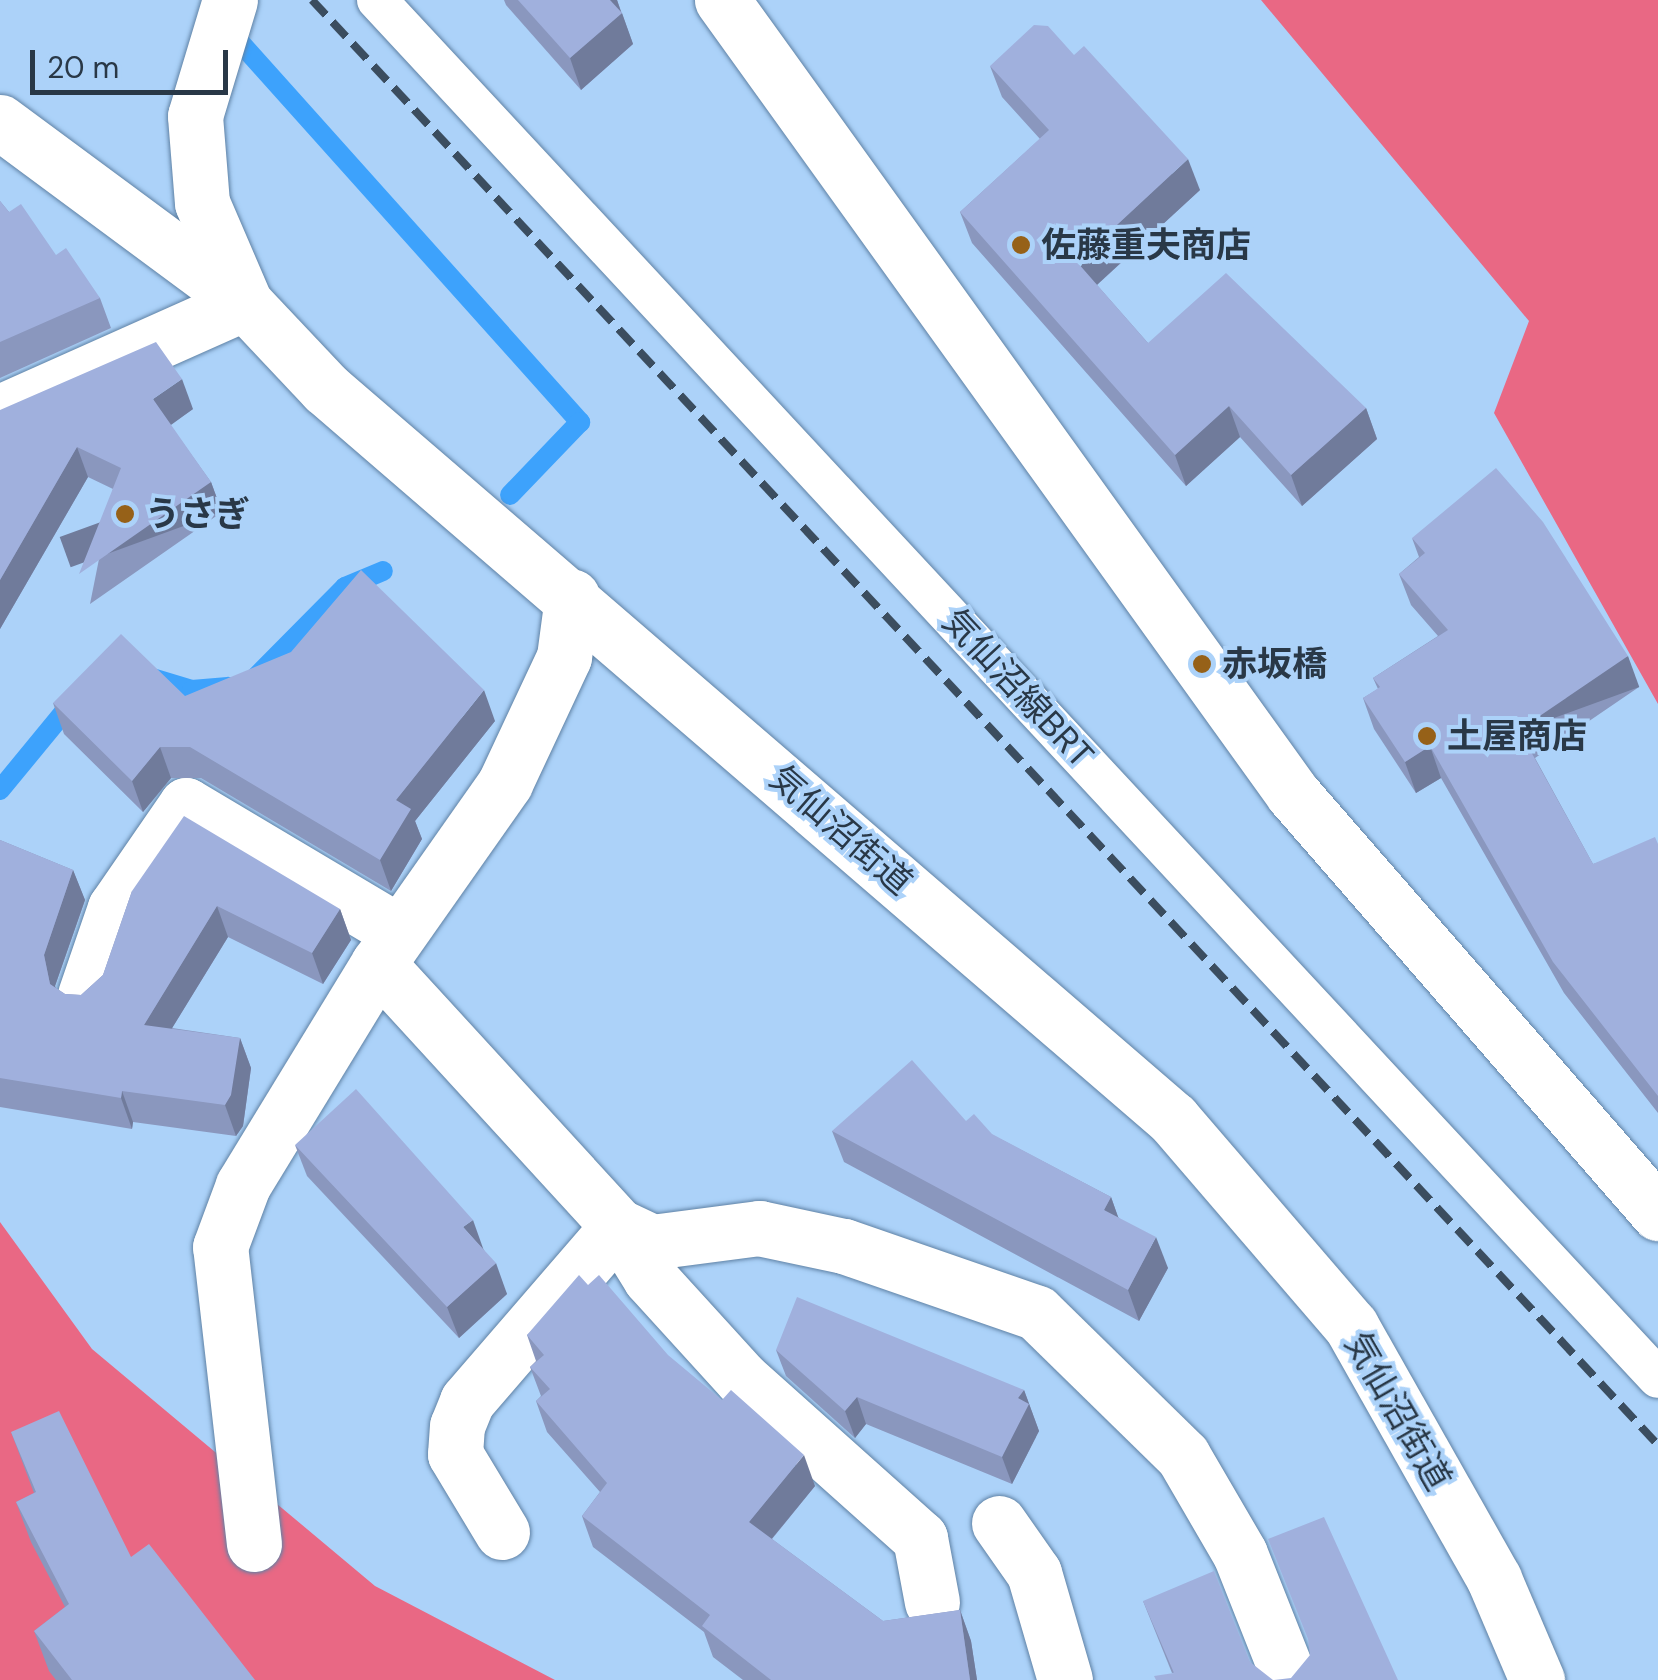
<!DOCTYPE html>
<meta charset="utf-8">
<style>
body{margin:0}
#map{position:relative;width:1658px;height:1680px;overflow:hidden;background:#acd2f9;font-family:"DM Sans","Noto Sans JP",sans-serif}
div>[style]{position:absolute}
[style*='--x']{left:calc(var(--x)*1px);top:calc(var(--y)*1px);width:calc(var(--w)*1px);rotate:calc(var(--a)*1deg)}
.forest>*{inset:0;background:#e96884}
.stream>*{height:20px;margin:-10px;padding:0 10px;transform-origin:10px;border-radius:10px;background:#3da2fc}
.roads{filter:drop-shadow(0 0 2px #5f82a5) drop-shadow(0 0 2px #5f82a5)}
.service>*{height:40px;margin:-20px;padding:0 20px;transform-origin:20px;border-radius:20px;background:#fff}
.minor>*{height:55px;margin:-27.5px;padding:0 27.5px;transform-origin:27.5px;border-radius:27.5px;background:#fff}
.tertiary>*{height:55px;margin:-27.5px;padding:0 27.5px;transform-origin:27.5px;border-radius:27.5px;background:#fff}
.rail>*{height:8px;margin-top:-4px;transform-origin:0;background:repeating-linear-gradient(90deg,#3b4d5f 0 20px,transparent 0 30px)}
.wall>*{inset:0;background:#8a97be}
.shaded-wall>*{inset:0;background:#707b9b;transform-origin:0 0}
.building>*{inset:0;background:#a0b0dd}
.dots>*{width:28px;height:28px;translate:-50% -50%;box-sizing:border-box;border:5px solid #acd2f9;border-radius:50%}
span{translate:-50% -50%;white-space:nowrap;text-align:center;line-height:1.15;-webkit-text-stroke:8px #acd2f9;paint-order:stroke}
.poi-label{font-size:35px;color:#293847;font-weight:700}
.left{translate:0 -50%;text-align:left}
.street-label{font-size:35px;color:#293847}
.scale{position:absolute;left:30px;top:50px;width:198px;height:45px;box-sizing:border-box;border:5px solid #293847;border-top:0;padding-left:12px;font-size:30px;line-height:35px;white-space:nowrap;color:#293847;-webkit-text-stroke:8px #acd2f9;paint-order:stroke}
</style>
<div id="map">
<div class="forest">
<i style="clip-path:polygon(1261px 0,1658px 0,1658px 704px,1494px 413px,1529px 321px)"></i>
<i style="clip-path:polygon(0 1222px,92px 1349px,375px 1586px,555px 1680px,0 1680px)"></i>
</div>
<div class="stream">
<i style="--x:228;--y:29;--w:528;--a:48.15"></i>
<i style="--x:580;--y:422;--w:101;--a:133.8"></i>
<i style="--x:149;--y:677;--w:45;--a:16.8"></i>
<i style="--x:192;--y:690;--w:36;--a:-5"></i>
<i style="--x:255;--y:678;--w:128;--a:-45.3"></i>
<i style="--x:345;--y:587;--w:41;--a:-22.8"></i>
<i style="--x:0;--y:790;--w:117;--a:-50.6"></i>
</div>
<div class="roads">
<div class="service">
<i style="--x:377;--y:0;--w:1881;--a:47.09"></i>
</div>
<div class="minor">
<i style="--x:0;--y:122;--w:305;--a:36.5"></i>
<i style="--x:0;--y:412;--w:268;--a:-24"></i>
<i style="--x:378;--y:964;--w:355;--a:47.5"></i>
<i style="--x:618;--y:1226;--w:38;--a:25"></i>
<i style="--x:652;--y:1242;--w:108;--a:-7.5"></i>
<i style="--x:759;--y:1228;--w:87;--a:12"></i>
<i style="--x:844;--y:1246;--w:204;--a:19.1"></i>
<i style="--x:1037;--y:1313;--w:204;--a:44.4"></i>
<i style="--x:1183;--y:1456;--w:113;--a:59.8"></i>
<i style="--x:1240;--y:1554;--w:136;--a:68.4"></i>
<i style="--x:85;--y:995;--w:92;--a:-71"></i>
<i style="--x:115;--y:908;--w:125;--a:-55.4"></i>
<i style="--x:186;--y:805;--w:248;--a:30.8"></i>
<i style="--x:999;--y:1523;--w:61;--a:55"></i>
<i style="--x:1034;--y:1573;--w:111;--a:73.8"></i>
<i style="--x:502;--y:1532;--w:91;--a:-121.1"></i>
<i style="--x:455;--y:1454;--w:28;--a:-86"></i>
<i style="--x:457;--y:1426;--w:27;--a:-68"></i>
<i style="--x:467;--y:1401;--w:231;--a:-49.2"></i>
<i style="--x:618;--y:1226;--w:61;--a:58.4"></i>
<i style="--x:650;--y:1278;--w:137;--a:47.7"></i>
<i style="--x:742;--y:1379;--w:239;--a:41.8"></i>
<i style="--x:920;--y:1538;--w:65;--a:79.4"></i>
<i style="--x:254;--y:1544;--w:299;--a:-96.5"></i>
<i style="--x:220;--y:1247;--w:66;--a:-69.6"></i>
<i style="--x:243;--y:1185;--w:259;--a:-58.6"></i>
<i style="--x:378;--y:964;--w:221;--a:-54.9"></i>
<i style="--x:505;--y:783;--w:139;--a:-64.9"></i>
<i style="--x:564;--y:657;--w:61;--a:-82.4"></i>
</div>
<div class="tertiary">
<i style="--x:230;--y:0;--w:121;--a:106.8"></i>
<i style="--x:195;--y:116;--w:87;--a:85.4"></i>
<i style="--x:202;--y:203;--w:109;--a:66.7"></i>
<i style="--x:245;--y:303;--w:117;--a:46.7"></i>
<i style="--x:325;--y:388;--w:1120;--a:40.76"></i>
<i style="--x:1173;--y:1119;--w:273;--a:49.3"></i>
<i style="--x:1351;--y:1326;--w:291;--a:60.5"></i>
<i style="--x:1494;--y:1579;--w:110;--a:66.9"></i>
<i style="--x:722;--y:0;--w:978;--a:54.28"></i>
<i style="--x:1293;--y:794;--w:556;--a:48.94"></i>
</div>
</div>
<div class="rail">
<i style="--x:312;--y:0;--w:1975;--a:47.03"></i>
</div>
<div class="wall">
<i style="clip-path:polygon(504px 0,617px 0,633px 44px,581px 90px,506px 5px)"></i>
<i style="clip-path:polygon(990px 66px,1200px 190px,1097px 285px,1148px 343px,1366px 408px,1377px 439px,1302px 506px,1240px 437px,1186px 486px,972px 243px,960px 212px,1040px 139px,1002px 97px)"></i>
<i style="clip-path:polygon(0 201px,9px 212px,100px 298px,111px 328px,0 378px)"></i>
<i style="clip-path:polygon(193px 409px,170px 425px,211px 482px,222px 512px,90px 604px,113px 489px,88px 477px,0 629px,0 410px)"></i>
<i style="clip-path:polygon(1412px 538px,1639px 687px,1535px 758px,1593px 864px,1658px 844px,1658px 1113px,1564px 993px,1441px 778px,1416px 793px,1374px 729px,1363px 698px,1378px 689px,1373px 678px,1438px 636px,1411px 605px,1399px 574px,1419px 557px)"></i>
<i style="clip-path:polygon(185px 696px,495px 721px,415px 821px,422px 839px,391px 891px,201px 778px,171px 778px,143px 812px,64px 734px,53px 703px)"></i>
<i style="clip-path:polygon(0 840px,73px 870px,85px 900px,55px 986px,56px 988px,65px 994px,81px 995px,103px 975px,132px 891px,340px 909px,351px 940px,323px 984px,228px 937px,172px 1028px,240px 1038px,251px 1068px,243px 1126px,236px 1136px,133px 1122px,132px 1129px,0 1107px)"></i>
<i style="clip-path:polygon(966px 1121px,1111px 1197px,1118px 1217px,1168px 1268px,1139px 1321px,844px 1162px,832px 1131px)"></i>
<i style="clip-path:polygon(295px 1145px,484px 1250px,507px 1294px,459px 1338px,307px 1176px)"></i>
<i style="clip-path:polygon(588px 1285px,815px 1486px,772px 1539px,883px 1621px,960px 1610px,971px 1641px,977px 1680px,743px 1680px,713px 1657px,704px 1632px,593px 1547px,582px 1516px,600px 1492px,547px 1432px,536px 1401px,541px 1396px,530px 1367px,536px 1361px,527px 1335px)"></i>
<i style="clip-path:polygon(776px 1350px,1024px 1390px,1039px 1431px,1012px 1484px,866px 1424px,855px 1438px,786px 1376px)"></i>
<i style="clip-path:polygon(11px 1432px,131px 1557px,255px 1680px,56px 1680px,49px 1671px,34px 1631px,65px 1607px,31px 1542px,16px 1502px,34px 1493px)"></i>
<i style="clip-path:polygon(1143px 1601px,1250px 1662px,1172px 1673px)"></i>
</div>
<div class="shaded-wall">
<i style="clip-path:polygon(604px 0,617px 0,621px 12px)"></i>
<i style="clip-path:polygon(622px 13px,633px 44px,581px 90px,570px 58px)"></i>
<i style="clip-path:polygon(1188px 159px,1200px 190px,1088px 293px,1077px 262px)"></i>
<i style="clip-path:polygon(182px 379px,193px 409px,164px 430px,153px 399px)"></i>
<i style="clip-path:polygon(1229px 406px,1240px 437px,1186px 486px,1175px 455px)"></i>
<i style="clip-path:polygon(1366px 408px,1377px 439px,1302px 506px,1291px 475px)"></i>
<i style="clip-path:polygon(77px 447px,88px 477px,0 629px,0 580px)"></i>
<i style="left:211px;top:482px;width:32px;height:161px;rotate:70deg"></i>
<i style="left:1628px;top:656px;width:33px;height:132px;rotate:70deg"></i>
<i style="clip-path:polygon(484px 690px,495px 721px,415px 821px,422px 839px,391px 891px,380px 860px,396px 800px)"></i>
<i style="clip-path:polygon(1430px 746px,1441px 778px,1416px 793px,1405px 762px)"></i>
<i style="clip-path:polygon(160px 747px,171px 778px,143px 812px,132px 781px)"></i>
<i style="clip-path:polygon(73px 870px,85px 900px,55px 986px,61px 1015px,50px 984px,44px 955px)"></i>
<i style="clip-path:polygon(217px 906px,228px 937px,155px 1056px,144px 1025px)"></i>
<i style="clip-path:polygon(340px 909px,351px 940px,323px 984px,312px 953px)"></i>
<i style="clip-path:polygon(240px 1038px,251px 1068px,243px 1126px,236px 1136px,225px 1105px)"></i>
<i style="clip-path:polygon(122px 1091px,133px 1122px,132px 1129px,121px 1098px)"></i>
<i style="clip-path:polygon(1111px 1197px,1122px 1228px,1104px 1210px)"></i>
<i style="clip-path:polygon(473px 1220px,484px 1251px,463px 1227px)"></i>
<i style="clip-path:polygon(1156px 1237px,1168px 1268px,1139px 1321px,1128px 1290px)"></i>
<i style="clip-path:polygon(496px 1263px,507px 1294px,459px 1338px,447px 1307px)"></i>
<i style="clip-path:polygon(1024px 1390px,1039px 1431px,1012px 1484px,1002px 1457px,1018px 1398px)"></i>
<i style="clip-path:polygon(857px 1397px,866px 1424px,855px 1438px,845px 1411px)"></i>
<i style="clip-path:polygon(804px 1455px,815px 1486px,760px 1553px,749px 1522px)"></i>
<i style="clip-path:polygon(960px 1610px,971px 1641px,977px 1680px,970px 1680px)"></i>
</div>
<div class="building">
<i style="clip-path:polygon(518px 0,610px 0,622px 13px,570px 58px)"></i>
<i style="clip-path:polygon(1034px 25px,1048px 26px,1074px 55px,1084px 46px,1188px 159px,1077px 262px,1148px 343px,1226px 273px,1366px 408px,1291px 475px,1229px 406px,1175px 455px,960px 212px,1049px 130px,990px 66px)"></i>
<i style="clip-path:polygon(0 201px,9px 212px,21px 204px,56px 255px,66px 248px,100px 298px,0 342px)"></i>
<i style="clip-path:polygon(156px 342px,182px 379px,153px 399px,211px 482px,79px 574px,121px 468px,77px 447px,0 580px,0 410px)"></i>
<i style="clip-path:polygon(1496px 468px,1543px 522px,1628px 656px,1519px 730px,1593px 864px,1655px 837px,1658px 844px,1658px 1096px,1553px 962px,1430px 746px,1405px 762px,1363px 698px,1380px 687px,1373px 678px,1448px 630px,1399px 574px,1425px 553px,1412px 538px)"></i>
<i style="clip-path:polygon(361px 570px,484px 690px,396px 800px,411px 809px,380px 860px,190px 747px,160px 747px,132px 781px,53px 703px,121px 634px,185px 696px,291px 652px)"></i>
<i style="clip-path:polygon(184px 816px,340px 909px,312px 953px,217px 906px,144px 1025px,240px 1038px,231px 1095px,225px 1105px,122px 1091px,121px 1098px,0 1078px,0 840px,73px 870px,44px 955px,50px 984px,65px 994px,81px 995px,103px 975px,132px 891px)"></i>
<i style="clip-path:polygon(912px 1060px,966px 1121px,974px 1114px,992px 1134px,1111px 1197px,1104px 1210px,1156px 1237px,1128px 1290px,832px 1131px)"></i>
<i style="clip-path:polygon(356px 1089px,473px 1220px,463px 1227px,496px 1263px,447px 1307px,295px 1145px)"></i>
<i style="clip-path:polygon(579px 1275px,588px 1285px,599px 1275px,668px 1355px,722px 1400px,731px 1390px,804px 1455px,749px 1522px,883px 1621px,960px 1610px,970px 1680px,771px 1680px,702px 1626px,710px 1615px,582px 1516px,607px 1483px,536px 1401px,550px 1389px,530px 1367px,544px 1355px,527px 1335px)"></i>
<i style="clip-path:polygon(797px 1297px,1024px 1390px,1018px 1398px,1029px 1404px,1002px 1457px,857px 1397px,845px 1411px,776px 1350px)"></i>
<i style="clip-path:polygon(59px 1411px,131px 1557px,149px 1544px,255px 1680px,72px 1680px,34px 1631px,69px 1604px,16px 1502px,36px 1492px,11px 1432px)"></i>
<i style="clip-path:polygon(1324px 1517px,1398px 1680px,1274px 1680px,1291px 1678px,1310px 1655px,1308px 1639px,1268px 1539px)"></i>
<i style="clip-path:polygon(1214px 1571px,1250px 1662px,1273px 1680px,1156px 1680px,1154px 1676px,1174px 1673px,1143px 1601px)"></i>
</div>
<div class="dots">
<i style="left:1021px;top:245px;background:#966118"></i>
<i style="left:125px;top:514px;background:#966118"></i>
<i style="left:1202px;top:664px;background:#966118"></i>
<i style="left:1427px;top:736px;background:#966118"></i>
</div>
<div class="poi-label">
<span class="left" style="left:1041px;top:245px">佐藤重夫商店</span>
<span class="left" style="left:145px;top:514px">うさぎ</span>
<span class="left" style="left:1222px;top:664px">赤坂橋</span>
<span class="left" style="left:1447px;top:736px">土屋商店</span>
</div>
<div class="street-label">
<span style="left:1018px;top:688px;rotate:47deg">気仙沼線BRT</span>
<span style="left:841px;top:830px;rotate:41deg">気仙沼街道</span>
<span style="left:1398px;top:1411px;rotate:60deg">気仙沼街道</span>
</div>
<div class="scale">20 m</div>
</div>
